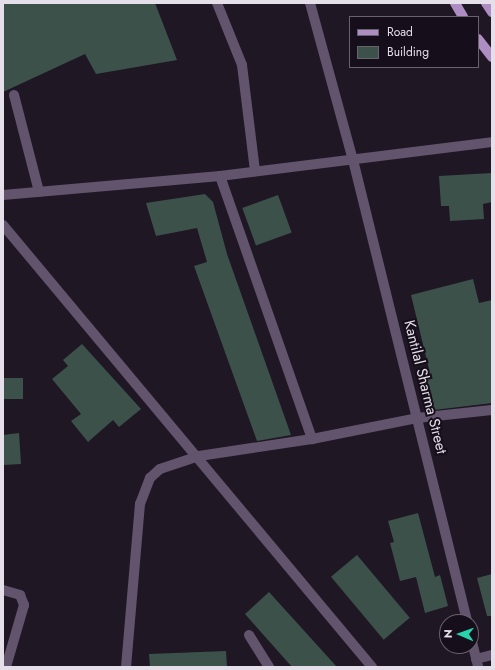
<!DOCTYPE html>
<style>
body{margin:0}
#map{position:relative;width:495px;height:670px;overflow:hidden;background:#201725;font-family:Jost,sans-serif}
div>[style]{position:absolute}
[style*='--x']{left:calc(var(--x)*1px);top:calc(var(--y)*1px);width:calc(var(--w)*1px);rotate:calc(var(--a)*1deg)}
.building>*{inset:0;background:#3b514a;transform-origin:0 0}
.minor>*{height:10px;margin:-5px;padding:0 5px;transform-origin:5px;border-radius:5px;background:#63546e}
.major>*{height:10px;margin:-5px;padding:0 5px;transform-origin:5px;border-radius:5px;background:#ad8dc2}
span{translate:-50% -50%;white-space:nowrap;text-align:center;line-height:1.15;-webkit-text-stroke:4px #160e1b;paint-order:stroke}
.street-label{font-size:15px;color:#e4dfe8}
.frame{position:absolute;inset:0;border:4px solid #e4dfe8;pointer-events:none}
.legend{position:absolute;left:349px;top:16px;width:130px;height:52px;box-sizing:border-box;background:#160e1b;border:1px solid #68626d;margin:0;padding:5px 7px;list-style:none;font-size:12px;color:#e4dfe8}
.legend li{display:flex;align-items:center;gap:8px;height:20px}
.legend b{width:20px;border:1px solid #68626d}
.north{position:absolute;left:439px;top:614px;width:40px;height:40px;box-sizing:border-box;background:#160e1b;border:1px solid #68626d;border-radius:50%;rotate:272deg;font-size:11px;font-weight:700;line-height:16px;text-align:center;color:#e4dfe8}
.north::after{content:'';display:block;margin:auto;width:14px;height:18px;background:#25d5ae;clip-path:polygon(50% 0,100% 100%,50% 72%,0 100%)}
</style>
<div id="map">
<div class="building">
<i style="clip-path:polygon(3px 3px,155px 3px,177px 60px,96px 74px,85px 54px,3px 92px)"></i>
<i style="clip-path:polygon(492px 173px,492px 202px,483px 204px,484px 219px,450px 221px,449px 206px,441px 206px,439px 176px)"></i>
<i style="clip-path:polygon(205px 194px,213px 202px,227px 254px,291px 435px,257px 441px,194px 266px,207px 262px,197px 228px,156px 236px,146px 203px)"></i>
<i style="left:278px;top:195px;width:40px;height:38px;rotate:70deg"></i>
<i style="clip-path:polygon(473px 279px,479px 303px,492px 300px,492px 403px,434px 410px,423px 371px,429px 369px,411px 295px)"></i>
<i style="clip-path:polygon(82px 344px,141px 409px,119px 427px,113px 420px,88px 442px,71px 421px,81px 414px,52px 379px,68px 366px,63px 360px)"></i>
<i style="left:3px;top:378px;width:20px;height:21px"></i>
<i style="clip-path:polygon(19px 433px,21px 464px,3px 465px,3px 435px)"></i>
<i style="clip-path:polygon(418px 513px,435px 577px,440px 575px,448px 606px,425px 613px,416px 577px,400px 581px,390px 543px,394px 542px,388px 521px)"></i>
<i style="left:357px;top:555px;width:82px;height:34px;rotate:50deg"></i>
<i style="clip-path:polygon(492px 574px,492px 616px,487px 616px,477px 578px)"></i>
<i style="clip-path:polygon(269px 592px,337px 667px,292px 667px,245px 614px)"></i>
<i style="clip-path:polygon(226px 651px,227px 667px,150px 667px,149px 654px)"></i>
</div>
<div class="minor">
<i style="--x:217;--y:3;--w:67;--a:68"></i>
<i style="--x:242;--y:65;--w:107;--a:83"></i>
<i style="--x:310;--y:3;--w:163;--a:74.7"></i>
<i style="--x:353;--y:160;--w:476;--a:76.1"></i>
<i style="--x:14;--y:95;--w:100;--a:75.5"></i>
<i style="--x:220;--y:176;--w:279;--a:70.7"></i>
<i style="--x:3;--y:195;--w:218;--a:-5"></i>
<i style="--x:220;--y:176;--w:274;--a:-7.1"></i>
<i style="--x:3;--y:225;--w:576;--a:50.14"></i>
<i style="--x:3;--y:590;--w:18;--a:16"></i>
<i style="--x:20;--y:595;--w:11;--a:68"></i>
<i style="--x:24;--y:605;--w:65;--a:106.2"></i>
<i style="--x:249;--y:635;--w:38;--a:58"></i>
<i style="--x:471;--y:638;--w:30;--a:76"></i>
<i style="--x:476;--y:659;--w:16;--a:-14"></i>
<i style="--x:126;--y:667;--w:164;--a:-85.1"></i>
<i style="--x:140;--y:504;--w:28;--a:-69"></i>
<i style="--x:150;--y:478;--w:13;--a:-42"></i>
<i style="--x:160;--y:469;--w:41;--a:-18.4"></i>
<i style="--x:199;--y:456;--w:114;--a:-8.6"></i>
<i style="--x:312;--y:439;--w:107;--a:-11.3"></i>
<i style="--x:417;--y:418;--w:75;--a:-6.1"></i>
</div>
<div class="major">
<i style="--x:455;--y:3;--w:16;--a:60"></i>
<i style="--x:486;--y:3;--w:11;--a:56"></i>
<i style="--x:478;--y:39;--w:23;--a:52"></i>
</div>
<div class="street-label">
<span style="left:425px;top:387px;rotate:76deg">Kantilal Sharma Street</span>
</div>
<div class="frame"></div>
<ul class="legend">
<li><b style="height:5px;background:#ad8dc2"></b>Road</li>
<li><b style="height:11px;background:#3b514a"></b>Building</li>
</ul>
<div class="north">N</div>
</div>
